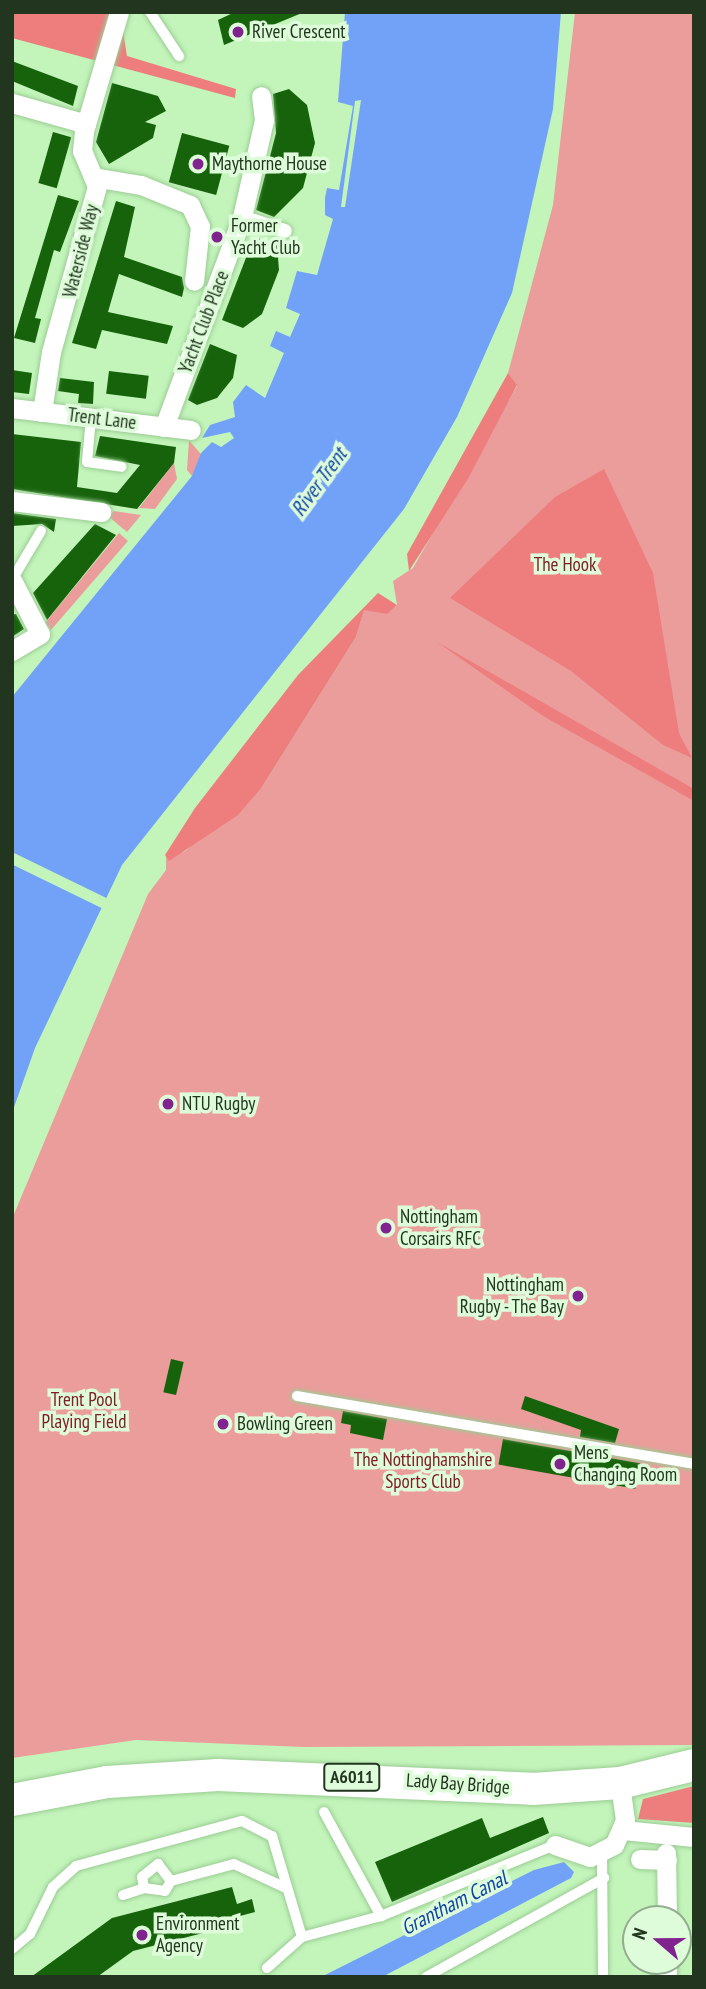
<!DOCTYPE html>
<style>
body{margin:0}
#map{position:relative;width:706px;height:1989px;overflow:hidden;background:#c3f5bb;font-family:"PT Sans Narrow",sans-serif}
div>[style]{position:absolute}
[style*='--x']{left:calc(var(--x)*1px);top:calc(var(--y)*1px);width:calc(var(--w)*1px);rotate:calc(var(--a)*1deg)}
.green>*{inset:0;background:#eb9d9b}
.forest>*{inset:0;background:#ed7e7d}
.water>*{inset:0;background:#72a2f8}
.pier>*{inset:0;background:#c3f5bb;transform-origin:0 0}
.building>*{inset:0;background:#17630c;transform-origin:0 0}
.roads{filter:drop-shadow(0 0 2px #9bcc94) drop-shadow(0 0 2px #9bcc94)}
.service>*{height:10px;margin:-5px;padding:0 5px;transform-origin:5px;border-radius:5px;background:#fff}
.pedestrian>*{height:14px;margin:-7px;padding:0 7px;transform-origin:7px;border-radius:7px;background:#fff}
.minor>*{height:19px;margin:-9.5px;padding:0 9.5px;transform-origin:9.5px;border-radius:9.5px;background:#fff}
.trunk>*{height:32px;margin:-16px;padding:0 16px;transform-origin:16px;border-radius:16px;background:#fff}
.dots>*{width:19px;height:19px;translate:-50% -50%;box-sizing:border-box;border:4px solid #defcda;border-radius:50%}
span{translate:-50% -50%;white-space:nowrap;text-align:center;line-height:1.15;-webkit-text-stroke:7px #defcda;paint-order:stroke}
.shield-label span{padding:2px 5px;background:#defcda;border:2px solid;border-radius:5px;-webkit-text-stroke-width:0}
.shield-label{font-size:18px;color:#22361f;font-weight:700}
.poi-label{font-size:19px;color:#22361f}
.left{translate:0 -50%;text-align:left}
.right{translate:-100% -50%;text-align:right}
.street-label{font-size:19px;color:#22361f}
.park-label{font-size:19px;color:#801d25}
.water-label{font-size:21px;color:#0f44a6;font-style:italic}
.frame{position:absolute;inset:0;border:14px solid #22361f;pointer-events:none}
.north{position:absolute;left:622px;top:1905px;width:70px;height:70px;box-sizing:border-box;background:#defcda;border:2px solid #93ad8f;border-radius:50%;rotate:290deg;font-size:19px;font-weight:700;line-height:28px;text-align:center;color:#22361f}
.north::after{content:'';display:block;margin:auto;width:24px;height:32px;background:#80238f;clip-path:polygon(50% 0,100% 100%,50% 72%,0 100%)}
</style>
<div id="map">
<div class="green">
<i style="clip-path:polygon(575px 12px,694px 12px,694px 1745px,304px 1747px,136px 1740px,12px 1758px,12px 1219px,148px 894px,166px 870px,166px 857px,185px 851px,262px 787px,356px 637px,364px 609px,387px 613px,397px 605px,393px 581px,413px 568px,517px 386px,508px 373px,553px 205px)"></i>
<i style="clip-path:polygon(189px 440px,204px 458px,192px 476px,187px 470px)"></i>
<i style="clip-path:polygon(174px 463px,177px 479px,155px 509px,139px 508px)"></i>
<i style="clip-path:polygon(114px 511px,141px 515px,127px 532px,108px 516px)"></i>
<i style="clip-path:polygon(119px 533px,128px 541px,51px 630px,45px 623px)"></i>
</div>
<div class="forest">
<i style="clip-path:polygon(12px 12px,120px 13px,127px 56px,236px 89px,235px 98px,12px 38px)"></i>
<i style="clip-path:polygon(508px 373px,517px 385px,469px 477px,409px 571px,407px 554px)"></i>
<i style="clip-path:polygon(604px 469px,653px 573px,679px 733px,692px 758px,663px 745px,571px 671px,450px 598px,555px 497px)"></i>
<i style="clip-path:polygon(378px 593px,397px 605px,387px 614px,364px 610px,356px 637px,262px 787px,238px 815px,169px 861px,165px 855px,195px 808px,298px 675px)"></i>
<i style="clip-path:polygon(437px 642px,694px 789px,694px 801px,543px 716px)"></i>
<i style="clip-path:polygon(694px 1786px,694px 1823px,638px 1819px,643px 1799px)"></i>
</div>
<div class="water">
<i style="clip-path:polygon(345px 12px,561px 12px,553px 109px,512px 293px,457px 417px,404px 509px,122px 865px,35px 1048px,12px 1113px,12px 697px,192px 476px,201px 453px,212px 442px,221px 447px,234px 438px,230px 432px,202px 438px,210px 425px,235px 417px,233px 402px,246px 385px,265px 398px,284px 353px,270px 346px,276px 331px,290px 337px,300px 314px,286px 308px,297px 271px,317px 275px,333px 219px,325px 215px,325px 198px,327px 188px,339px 190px,353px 106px,338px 102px)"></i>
<i style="clip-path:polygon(564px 1862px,574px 1872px,571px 1878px,382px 1977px,321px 1977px,534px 1870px)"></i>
</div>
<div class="pier">
<i style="clip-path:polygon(361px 100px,345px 207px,341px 207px,355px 101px)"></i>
<i style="left:12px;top:852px;width:109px;height:11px;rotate:26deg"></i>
</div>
<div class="building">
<i style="clip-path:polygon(235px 12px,302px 12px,302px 13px,224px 45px,218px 20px)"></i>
<i style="clip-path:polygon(12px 61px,78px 86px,73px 106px,12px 81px)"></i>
<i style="clip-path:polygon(112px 83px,158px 96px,166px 111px,145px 122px,156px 125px,153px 138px,109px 164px,96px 142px)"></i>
<i style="clip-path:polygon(289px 89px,307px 105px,315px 143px,303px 188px,274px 217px,256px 210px,276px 133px,273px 94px)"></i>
<i style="left:53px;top:132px;width:19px;height:53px;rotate:16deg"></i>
<i style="left:182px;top:133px;width:49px;height:51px;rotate:15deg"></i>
<i style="clip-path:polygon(58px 195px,79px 201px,60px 252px,54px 250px,35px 318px,41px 319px,35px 343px,14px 338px)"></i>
<i style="clip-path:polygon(116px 201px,135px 207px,124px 257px,182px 277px,184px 288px,182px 297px,119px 274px,108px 312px,173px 326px,167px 344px,102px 330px,96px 349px,72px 343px)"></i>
<i style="clip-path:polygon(254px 237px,277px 245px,279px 270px,262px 314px,243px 328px,222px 320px)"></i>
<i style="clip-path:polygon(210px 344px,237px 355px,233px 378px,217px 398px,197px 405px,188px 400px)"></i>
<i style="clip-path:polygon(12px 370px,32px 373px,29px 394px,12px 392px)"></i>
<i style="left:109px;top:371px;width:40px;height:23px;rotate:7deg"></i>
<i style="clip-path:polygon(60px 378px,94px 382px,93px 404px,78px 403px,79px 394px,58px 391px)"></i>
<i style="clip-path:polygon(12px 434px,81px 442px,77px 487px,117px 493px,140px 465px,95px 456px,100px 436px,176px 447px,174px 463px,137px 509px,12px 489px)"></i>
<i style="clip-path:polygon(12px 513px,56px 519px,54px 532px,42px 524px,12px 526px)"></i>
<i style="clip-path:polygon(95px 524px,116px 535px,47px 620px,33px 593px)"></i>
<i style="clip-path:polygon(16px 614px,24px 629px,12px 637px,12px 615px)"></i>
<i style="left:171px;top:1359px;width:13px;height:34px;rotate:13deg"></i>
<i style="clip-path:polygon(525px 1396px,619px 1429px,615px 1443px,580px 1437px,581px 1430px,521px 1409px)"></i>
<i style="clip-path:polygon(343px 1411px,387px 1419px,383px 1440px,350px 1433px,351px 1425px,341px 1423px)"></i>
<i style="left:503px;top:1439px;width:139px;height:26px;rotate:10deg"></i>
<i style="clip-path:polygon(543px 1817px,549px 1833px,392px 1902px,375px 1862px,482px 1818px,490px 1838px)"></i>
<i style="clip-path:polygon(232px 1887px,237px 1904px,252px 1899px,255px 1912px,240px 1916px,242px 1923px,133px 1951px,97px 1977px,31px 1977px,112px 1918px)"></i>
</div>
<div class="roads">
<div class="service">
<i style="--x:150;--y:12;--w:53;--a:56.6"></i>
<i style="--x:91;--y:418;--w:44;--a:95.2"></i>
<i style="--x:87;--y:462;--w:35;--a:8"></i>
<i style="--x:12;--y:580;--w:57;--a:-59.4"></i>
<i style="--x:297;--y:1396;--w:403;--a:9.7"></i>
<i style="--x:324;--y:1812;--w:119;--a:61.3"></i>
<i style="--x:602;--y:1853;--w:124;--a:89.5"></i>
<i style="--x:144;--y:1888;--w:11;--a:-100"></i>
<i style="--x:142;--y:1877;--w:21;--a:-39"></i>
<i style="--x:158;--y:1864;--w:21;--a:53"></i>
<i style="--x:123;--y:1895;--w:22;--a:-18"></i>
<i style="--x:144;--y:1888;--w:21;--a:8"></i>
<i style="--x:165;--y:1891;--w:12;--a:-59"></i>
<i style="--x:171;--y:1881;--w:65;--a:-15.1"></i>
<i style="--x:234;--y:1864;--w:57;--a:24.8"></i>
<i style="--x:12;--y:1949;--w:23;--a:-40"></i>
<i style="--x:30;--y:1934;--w:52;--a:-63.9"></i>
<i style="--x:53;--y:1887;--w:31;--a:-42"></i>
<i style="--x:76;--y:1866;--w:172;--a:-15.2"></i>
<i style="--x:242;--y:1821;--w:34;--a:27"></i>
<i style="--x:272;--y:1836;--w:105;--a:73.5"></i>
<i style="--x:302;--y:1937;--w:82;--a:-14.9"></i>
<i style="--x:381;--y:1916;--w:188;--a:-22.2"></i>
<i style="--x:267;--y:1968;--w:47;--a:-41.5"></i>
<i style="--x:426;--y:1977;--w:204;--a:-29.1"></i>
</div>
<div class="pedestrian">
<i style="--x:242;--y:217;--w:45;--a:18"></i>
</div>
<div class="minor">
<i style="--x:12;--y:103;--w:77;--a:15.8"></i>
<i style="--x:93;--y:177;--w:49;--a:9.5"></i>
<i style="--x:141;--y:185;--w:53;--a:22.2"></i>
<i style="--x:190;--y:205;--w:23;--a:65"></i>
<i style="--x:200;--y:226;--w:55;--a:96.2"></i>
<i style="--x:12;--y:408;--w:180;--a:7"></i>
<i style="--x:42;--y:412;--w:61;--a:-81.5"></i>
<i style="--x:51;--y:352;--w:172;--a:-74.5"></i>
<i style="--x:97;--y:186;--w:38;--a:-113"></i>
<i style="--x:82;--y:151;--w:20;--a:-84"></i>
<i style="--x:84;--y:131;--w:124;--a:-73.6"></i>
<i style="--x:164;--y:427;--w:224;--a:-69.6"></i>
<i style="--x:242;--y:217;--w:99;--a:-77.2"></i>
<i style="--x:264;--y:120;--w:24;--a:-97"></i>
<i style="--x:12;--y:501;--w:90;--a:7"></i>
<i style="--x:12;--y:580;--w:61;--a:62.6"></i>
<i style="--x:40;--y:634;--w:33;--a:149"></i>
<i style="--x:623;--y:1830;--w:71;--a:5.6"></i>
<i style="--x:555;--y:1845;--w:37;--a:19"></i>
<i style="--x:590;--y:1857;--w:27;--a:-27"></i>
<i style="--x:614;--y:1845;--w:27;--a:-66"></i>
<i style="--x:625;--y:1820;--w:37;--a:-98"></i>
<i style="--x:666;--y:1853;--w:66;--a:89.1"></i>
<i style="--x:640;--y:1859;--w:27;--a:2"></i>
<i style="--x:667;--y:1977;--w:16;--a:-90"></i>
</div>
<div class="trunk">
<i style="--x:12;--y:1800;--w:97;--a:-10.7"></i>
<i style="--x:107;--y:1782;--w:111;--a:-3.6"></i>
<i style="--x:218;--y:1775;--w:315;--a:2.5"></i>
<i style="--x:533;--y:1789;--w:87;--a:-3.9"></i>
<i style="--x:620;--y:1783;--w:76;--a:-13.7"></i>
</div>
</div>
<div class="dots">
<i style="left:238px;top:32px;background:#80238f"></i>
<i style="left:198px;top:164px;background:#80238f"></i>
<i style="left:217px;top:237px;background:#80238f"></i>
<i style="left:168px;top:1104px;background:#80238f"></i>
<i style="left:386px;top:1228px;background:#80238f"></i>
<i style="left:578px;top:1296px;background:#80238f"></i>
<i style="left:223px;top:1424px;background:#80238f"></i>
<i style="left:560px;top:1464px;background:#80238f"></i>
<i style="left:142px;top:1935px;background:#80238f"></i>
</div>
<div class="shield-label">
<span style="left:352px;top:1777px">A6011</span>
</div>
<div class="poi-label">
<span class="left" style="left:252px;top:32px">River Crescent</span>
<span class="left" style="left:212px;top:164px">Maythorne House</span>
<span class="left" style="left:231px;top:237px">Former<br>Yacht Club</span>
<span class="left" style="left:182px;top:1104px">NTU Rugby</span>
<span class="left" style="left:400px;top:1228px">Nottingham<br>Corsairs RFC</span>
<span class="right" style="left:564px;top:1296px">Nottingham<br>Rugby - The Bay</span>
<span class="left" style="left:237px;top:1424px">Bowling Green</span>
<span class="left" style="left:574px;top:1464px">Mens<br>Changing Room</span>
<span class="left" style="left:156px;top:1935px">Environment<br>Agency</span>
</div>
<div class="street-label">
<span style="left:81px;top:251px;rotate:-76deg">Waterside Way</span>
<span style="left:204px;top:322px;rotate:-69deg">Yacht Club Place</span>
<span style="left:102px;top:419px;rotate:7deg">Trent Lane</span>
<span style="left:458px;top:1784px;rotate:4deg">Lady Bay Bridge</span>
</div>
<div class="park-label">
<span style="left:565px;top:565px">The Hook</span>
<span style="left:84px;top:1411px">Trent Pool<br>Playing Field</span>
<span style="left:423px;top:1471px">The Nottinghamshire<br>Sports Club</span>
</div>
<div class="water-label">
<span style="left:319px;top:482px;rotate:-54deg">River Trent</span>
<span style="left:454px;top:1903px;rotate:-27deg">Grantham Canal</span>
</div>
<div class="frame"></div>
<div class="north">N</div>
</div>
